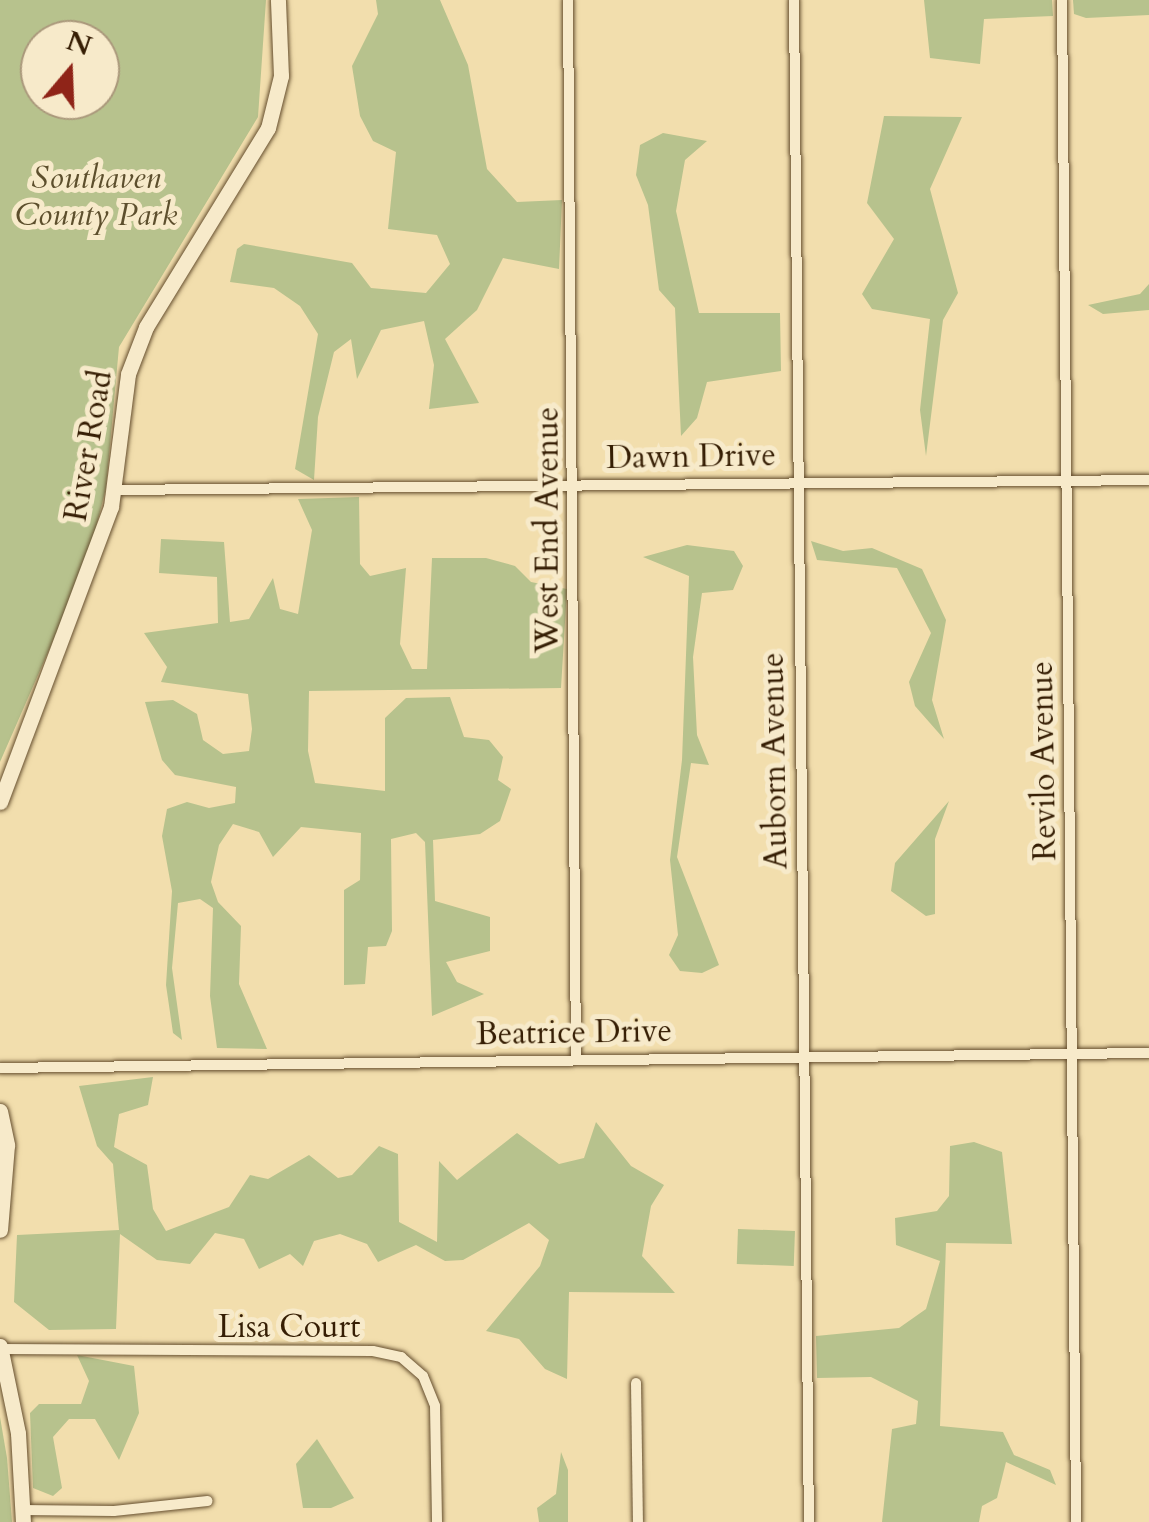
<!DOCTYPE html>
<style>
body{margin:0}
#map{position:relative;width:1149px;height:1522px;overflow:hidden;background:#f2dead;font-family:Cardo,serif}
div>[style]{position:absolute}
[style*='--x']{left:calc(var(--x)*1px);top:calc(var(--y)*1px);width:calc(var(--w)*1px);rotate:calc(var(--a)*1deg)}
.green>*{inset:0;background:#b7c28d;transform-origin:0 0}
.roads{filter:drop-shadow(0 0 2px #654e2e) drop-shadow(0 0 2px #654e2e)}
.street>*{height:10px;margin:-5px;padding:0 5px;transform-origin:5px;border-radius:5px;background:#f7eaca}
.secondary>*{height:15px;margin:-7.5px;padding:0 7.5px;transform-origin:7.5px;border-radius:7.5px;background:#f7eaca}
span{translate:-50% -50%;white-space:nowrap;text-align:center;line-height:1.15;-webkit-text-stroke:10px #f7eaca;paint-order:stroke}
.park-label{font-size:32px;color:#5d4f2d;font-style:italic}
.street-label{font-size:32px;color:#361e04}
.north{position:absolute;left:20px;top:20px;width:100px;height:100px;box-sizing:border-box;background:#f7eaca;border:2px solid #aa987b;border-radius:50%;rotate:19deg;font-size:28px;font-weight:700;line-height:40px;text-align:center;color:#361e04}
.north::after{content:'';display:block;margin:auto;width:35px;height:45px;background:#8f2418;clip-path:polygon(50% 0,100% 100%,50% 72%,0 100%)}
</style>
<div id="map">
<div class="green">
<i style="clip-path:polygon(evenodd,0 0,266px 0,258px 117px,119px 347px,106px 488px,87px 563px,0 762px,0 0,40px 40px,100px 40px,100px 100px,40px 100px,40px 40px)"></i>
<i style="clip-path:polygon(376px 0,440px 0,468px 65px,487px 169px,517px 202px,562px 200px,559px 269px,503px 258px,477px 310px,445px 339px,479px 403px,429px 409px,434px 365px,424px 321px,381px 330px,357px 379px,351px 339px,334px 352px,318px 417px,314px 480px,295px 469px,318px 334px,300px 306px,274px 288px,230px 282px,237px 249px,244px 244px,352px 263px,371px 288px,426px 293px,450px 264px,437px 235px,388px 229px,396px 152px,373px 141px,360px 116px,352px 66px,378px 14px)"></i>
<i style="clip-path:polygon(924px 0,1052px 0,1053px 16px,984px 19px,980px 64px,930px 58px)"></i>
<i style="clip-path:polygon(1073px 0,1149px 0,1149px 15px,1086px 18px,1074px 14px)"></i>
<i style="clip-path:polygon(884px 116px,962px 117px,930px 189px,958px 293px,943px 320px,926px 456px,920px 410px,930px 319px,872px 309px,862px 294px,894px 239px,867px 203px)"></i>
<i style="clip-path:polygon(663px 133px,707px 141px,685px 160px,676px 211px,699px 313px,780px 313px,781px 371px,707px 382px,697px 418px,681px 436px,675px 308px,659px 290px,648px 205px,636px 175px,640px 145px)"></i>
<i style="clip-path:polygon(1149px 284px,1149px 310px,1103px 314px,1088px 305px,1140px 294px)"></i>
<i style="clip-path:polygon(359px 497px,360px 564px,370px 576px,406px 568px,400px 644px,412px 669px,427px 669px,432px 558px,486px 558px,515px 566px,531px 582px,567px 589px,561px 688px,309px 691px,308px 751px,315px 783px,385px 791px,385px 718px,406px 698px,450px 697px,464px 737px,489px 740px,503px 757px,498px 780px,511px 789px,500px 821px,480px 834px,433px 840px,435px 901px,490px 917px,490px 951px,446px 962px,457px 982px,484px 994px,432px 1016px,425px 842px,416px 833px,391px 839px,392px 931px,386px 946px,368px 947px,365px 984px,344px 985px,344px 890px,360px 880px,361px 833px,301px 827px,273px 857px,259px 832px,233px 824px,219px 845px,211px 882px,218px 902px,241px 926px,239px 984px,267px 1049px,217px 1048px,210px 996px,213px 908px,200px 899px,178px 903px,172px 968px,182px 1040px,173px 1033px,166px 985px,172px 891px,162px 836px,167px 809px,187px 802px,209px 808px,235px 803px,236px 787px,175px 775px,162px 760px,145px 702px,173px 700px,197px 714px,203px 740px,223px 754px,249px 751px,252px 729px,248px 694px,161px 682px,167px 667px,144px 633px,218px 623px,217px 577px,159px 573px,161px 539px,224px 542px,230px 622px,249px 619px,273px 578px,280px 609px,298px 614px,312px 530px,298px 499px)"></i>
<i style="clip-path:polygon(811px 541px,843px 551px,872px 548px,922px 569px,946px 620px,932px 700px,944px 739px,915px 706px,909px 682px,931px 633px,897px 568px,817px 560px)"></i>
<i style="clip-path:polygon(687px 545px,734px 551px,743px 566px,733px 590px,702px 593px,693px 657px,697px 735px,709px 765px,691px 763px,677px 857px,719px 965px,702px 973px,680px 971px,669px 955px,678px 935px,670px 860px,682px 760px,689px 576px,643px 557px)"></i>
<i style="clip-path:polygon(949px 801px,935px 839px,935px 914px,926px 916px,891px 891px,895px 863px)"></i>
<i style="clip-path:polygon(153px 1077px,148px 1105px,119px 1114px,114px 1147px,147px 1165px,153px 1209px,166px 1231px,229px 1207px,250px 1175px,268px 1179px,309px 1155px,338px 1178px,352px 1175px,379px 1146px,398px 1154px,399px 1222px,437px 1242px,439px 1161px,457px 1180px,517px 1133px,559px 1164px,584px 1158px,596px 1122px,631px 1166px,664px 1185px,651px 1206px,642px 1256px,675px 1293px,569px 1292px,567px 1379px,545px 1369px,519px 1339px,486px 1331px,540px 1266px,549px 1240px,529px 1223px,463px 1260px,445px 1261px,416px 1245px,378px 1262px,367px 1244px,340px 1234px,314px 1241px,303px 1266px,290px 1254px,259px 1269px,244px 1239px,215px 1233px,190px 1264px,157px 1260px,120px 1234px,116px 1329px,49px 1330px,14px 1302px,17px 1235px,119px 1230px,113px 1164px,97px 1146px,79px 1086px)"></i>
<i style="clip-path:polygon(974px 1142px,1002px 1152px,1012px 1244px,946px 1243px,940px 1426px,1003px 1432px,1014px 1455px,1050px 1470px,1056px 1485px,1006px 1462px,997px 1498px,982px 1506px,979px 1522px,882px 1522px,892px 1429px,916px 1424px,918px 1401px,871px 1377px,817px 1378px,816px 1336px,899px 1328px,926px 1309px,940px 1261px,896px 1245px,895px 1218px,937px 1211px,949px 1196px,950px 1146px)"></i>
<i style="left:738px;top:1229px;width:57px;height:35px;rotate:2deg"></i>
<i style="clip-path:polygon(77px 1355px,134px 1366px,139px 1413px,119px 1460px,95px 1419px,69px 1419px,53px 1437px,62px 1488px,53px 1496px,33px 1488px,30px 1413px,39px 1404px,81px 1404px,89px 1381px)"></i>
<i style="clip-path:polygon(0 1417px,7px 1458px,12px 1522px,0 1522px)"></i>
<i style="clip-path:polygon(317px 1439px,354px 1498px,331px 1508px,303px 1508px,296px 1464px)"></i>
<i style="clip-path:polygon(561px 1452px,568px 1470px,568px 1522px,539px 1522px,537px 1508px,556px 1494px)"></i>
</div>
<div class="roads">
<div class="street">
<i style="--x:568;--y:0;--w:1059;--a:89.57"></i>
<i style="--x:794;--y:0;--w:1522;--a:89.44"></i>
<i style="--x:1062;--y:0;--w:1522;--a:89.47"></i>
<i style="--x:113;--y:490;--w:1036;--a:-0.55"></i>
<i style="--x:0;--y:1068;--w:1149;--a:-0.75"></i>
<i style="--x:0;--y:1349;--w:373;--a:0.3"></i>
<i style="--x:373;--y:1351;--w:29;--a:12"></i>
<i style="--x:401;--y:1357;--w:29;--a:41"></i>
<i style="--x:423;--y:1376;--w:32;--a:68"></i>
<i style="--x:435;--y:1406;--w:116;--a:89"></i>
<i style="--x:636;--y:1383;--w:139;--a:89.2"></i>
<i style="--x:22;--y:1510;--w:92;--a:0.6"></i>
<i style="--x:114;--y:1511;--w:94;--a:-6.1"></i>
</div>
<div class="secondary">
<i style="--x:0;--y:802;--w:315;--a:-69.4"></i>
<i style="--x:111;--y:507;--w:134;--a:-82.7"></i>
<i style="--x:128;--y:374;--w:50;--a:-69"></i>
<i style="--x:146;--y:327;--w:233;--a:-58.5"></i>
<i style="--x:268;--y:128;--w:54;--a:-76"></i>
<i style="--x:281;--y:76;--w:76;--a:-92.3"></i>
<i style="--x:0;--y:1111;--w:35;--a:78"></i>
<i style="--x:7;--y:1145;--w:85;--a:94.7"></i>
<i style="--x:0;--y:1346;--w:89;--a:78.3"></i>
<i style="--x:18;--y:1433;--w:89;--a:86.8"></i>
</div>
</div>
<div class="park-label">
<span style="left:96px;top:197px">Southaven<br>County Park</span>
</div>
<div class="street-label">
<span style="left:89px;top:446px;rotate:-80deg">River Road</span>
<span style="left:691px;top:457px;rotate:-1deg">Dawn Drive</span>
<span style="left:548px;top:530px;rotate:-90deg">West End Avenue</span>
<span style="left:775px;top:761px;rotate:-91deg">Auborn Avenue</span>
<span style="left:1044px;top:761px;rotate:-91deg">Revilo Avenue</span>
<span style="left:574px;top:1033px;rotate:-1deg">Beatrice Drive</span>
<span style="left:289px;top:1327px">Lisa Court</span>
</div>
<div class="north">N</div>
</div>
